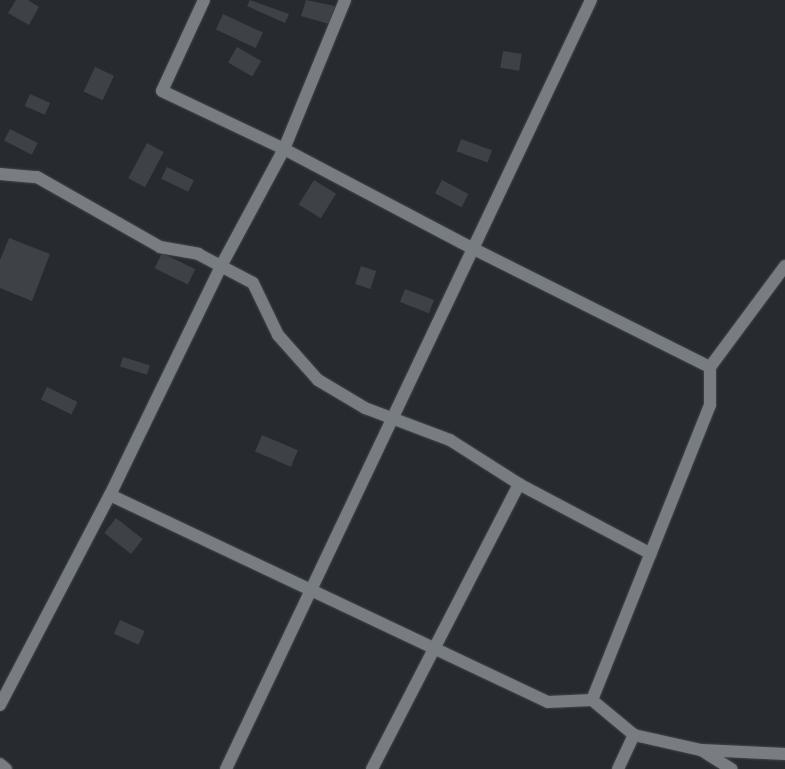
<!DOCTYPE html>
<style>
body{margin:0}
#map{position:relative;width:785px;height:769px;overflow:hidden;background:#272b30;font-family:"PT Sans",sans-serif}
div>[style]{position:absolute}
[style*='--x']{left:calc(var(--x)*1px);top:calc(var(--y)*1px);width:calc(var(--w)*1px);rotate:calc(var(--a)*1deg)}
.building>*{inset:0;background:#3e4247;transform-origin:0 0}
.roads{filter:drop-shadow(0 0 1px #43464a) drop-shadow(0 0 1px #43464a)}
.street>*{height:12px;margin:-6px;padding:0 6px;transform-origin:6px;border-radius:6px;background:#787d82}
span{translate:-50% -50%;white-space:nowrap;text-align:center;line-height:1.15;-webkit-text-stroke:4px #121315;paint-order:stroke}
</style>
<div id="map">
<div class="building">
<i style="clip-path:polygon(16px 0,28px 0,39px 7px,29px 25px,8px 13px)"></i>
<i style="clip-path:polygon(250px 0,289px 14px,285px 23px,247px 6px)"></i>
<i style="clip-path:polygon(306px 0,335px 6px,329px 24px,301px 16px)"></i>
<i style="left:223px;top:14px;width:44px;height:17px;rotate:25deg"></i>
<i style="left:237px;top:47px;width:28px;height:18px;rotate:30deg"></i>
<i style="left:503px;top:51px;width:19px;height:17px;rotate:9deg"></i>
<i style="left:95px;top:67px;width:21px;height:27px;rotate:25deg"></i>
<i style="left:30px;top:94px;width:22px;height:13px;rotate:24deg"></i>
<i style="left:10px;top:129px;width:31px;height:13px;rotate:27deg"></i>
<i style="left:461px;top:139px;width:33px;height:13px;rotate:20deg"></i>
<i style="left:147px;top:143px;width:19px;height:40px;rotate:28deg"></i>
<i style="left:167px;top:167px;width:30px;height:13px;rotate:26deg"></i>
<i style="left:314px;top:180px;width:26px;height:29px;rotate:32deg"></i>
<i style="left:442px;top:180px;width:30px;height:15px;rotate:28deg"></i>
<i style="clip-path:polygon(9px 238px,50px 254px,32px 301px,0 288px,0 260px)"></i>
<i style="left:162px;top:253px;width:37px;height:17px;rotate:26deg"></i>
<i style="left:361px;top:266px;width:16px;height:19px;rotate:18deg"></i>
<i style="left:405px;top:289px;width:31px;height:14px;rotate:21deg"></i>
<i style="left:123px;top:357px;width:28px;height:10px;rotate:17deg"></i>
<i style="left:47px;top:387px;width:34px;height:14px;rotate:26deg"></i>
<i style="left:262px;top:435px;width:39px;height:18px;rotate:23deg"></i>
<i style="left:116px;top:518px;width:34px;height:19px;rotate:38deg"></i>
<i style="left:120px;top:620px;width:27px;height:15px;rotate:24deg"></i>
</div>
<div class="roads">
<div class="street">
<i style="--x:204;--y:0;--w:100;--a:114.8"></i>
<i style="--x:162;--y:91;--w:135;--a:25.4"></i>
<i style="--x:284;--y:149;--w:215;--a:27.8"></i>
<i style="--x:474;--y:249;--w:264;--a:26.6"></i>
<i style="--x:0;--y:174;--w:37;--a:5"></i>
<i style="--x:37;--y:177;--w:142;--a:29.6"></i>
<i style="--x:160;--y:247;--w:39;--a:10"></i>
<i style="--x:198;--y:254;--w:62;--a:27.8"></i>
<i style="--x:253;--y:283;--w:58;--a:64.3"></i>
<i style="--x:278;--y:335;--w:60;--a:48.4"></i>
<i style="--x:318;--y:380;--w:55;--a:30.8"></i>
<i style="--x:365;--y:408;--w:91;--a:20.6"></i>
<i style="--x:450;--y:440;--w:82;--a:32.5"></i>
<i style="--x:519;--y:484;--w:149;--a:27.9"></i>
<i style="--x:110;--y:495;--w:484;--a:25.3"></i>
<i style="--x:548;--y:702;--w:44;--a:-2.6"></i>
<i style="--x:592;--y:700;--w:55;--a:39.8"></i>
<i style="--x:634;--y:735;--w:69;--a:12.6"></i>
<i style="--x:701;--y:750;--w:36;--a:32"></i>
<i style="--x:592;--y:700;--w:318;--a:-68.2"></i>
<i style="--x:710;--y:405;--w:38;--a:-90"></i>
<i style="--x:710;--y:367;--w:126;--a:-53.4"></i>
<i style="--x:0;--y:705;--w:237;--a:-62.4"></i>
<i style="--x:110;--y:495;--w:254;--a:-64.1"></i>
<i style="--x:221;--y:266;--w:133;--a:-61.7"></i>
<i style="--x:284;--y:149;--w:161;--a:-67.7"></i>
<i style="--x:702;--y:750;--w:83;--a:2.8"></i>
<i style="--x:0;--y:764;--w:8;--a:40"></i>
<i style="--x:226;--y:769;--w:851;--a:-64.61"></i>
<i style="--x:372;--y:769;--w:321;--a:-62.7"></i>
<i style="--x:618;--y:769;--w:38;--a:-65"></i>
</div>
</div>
</div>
